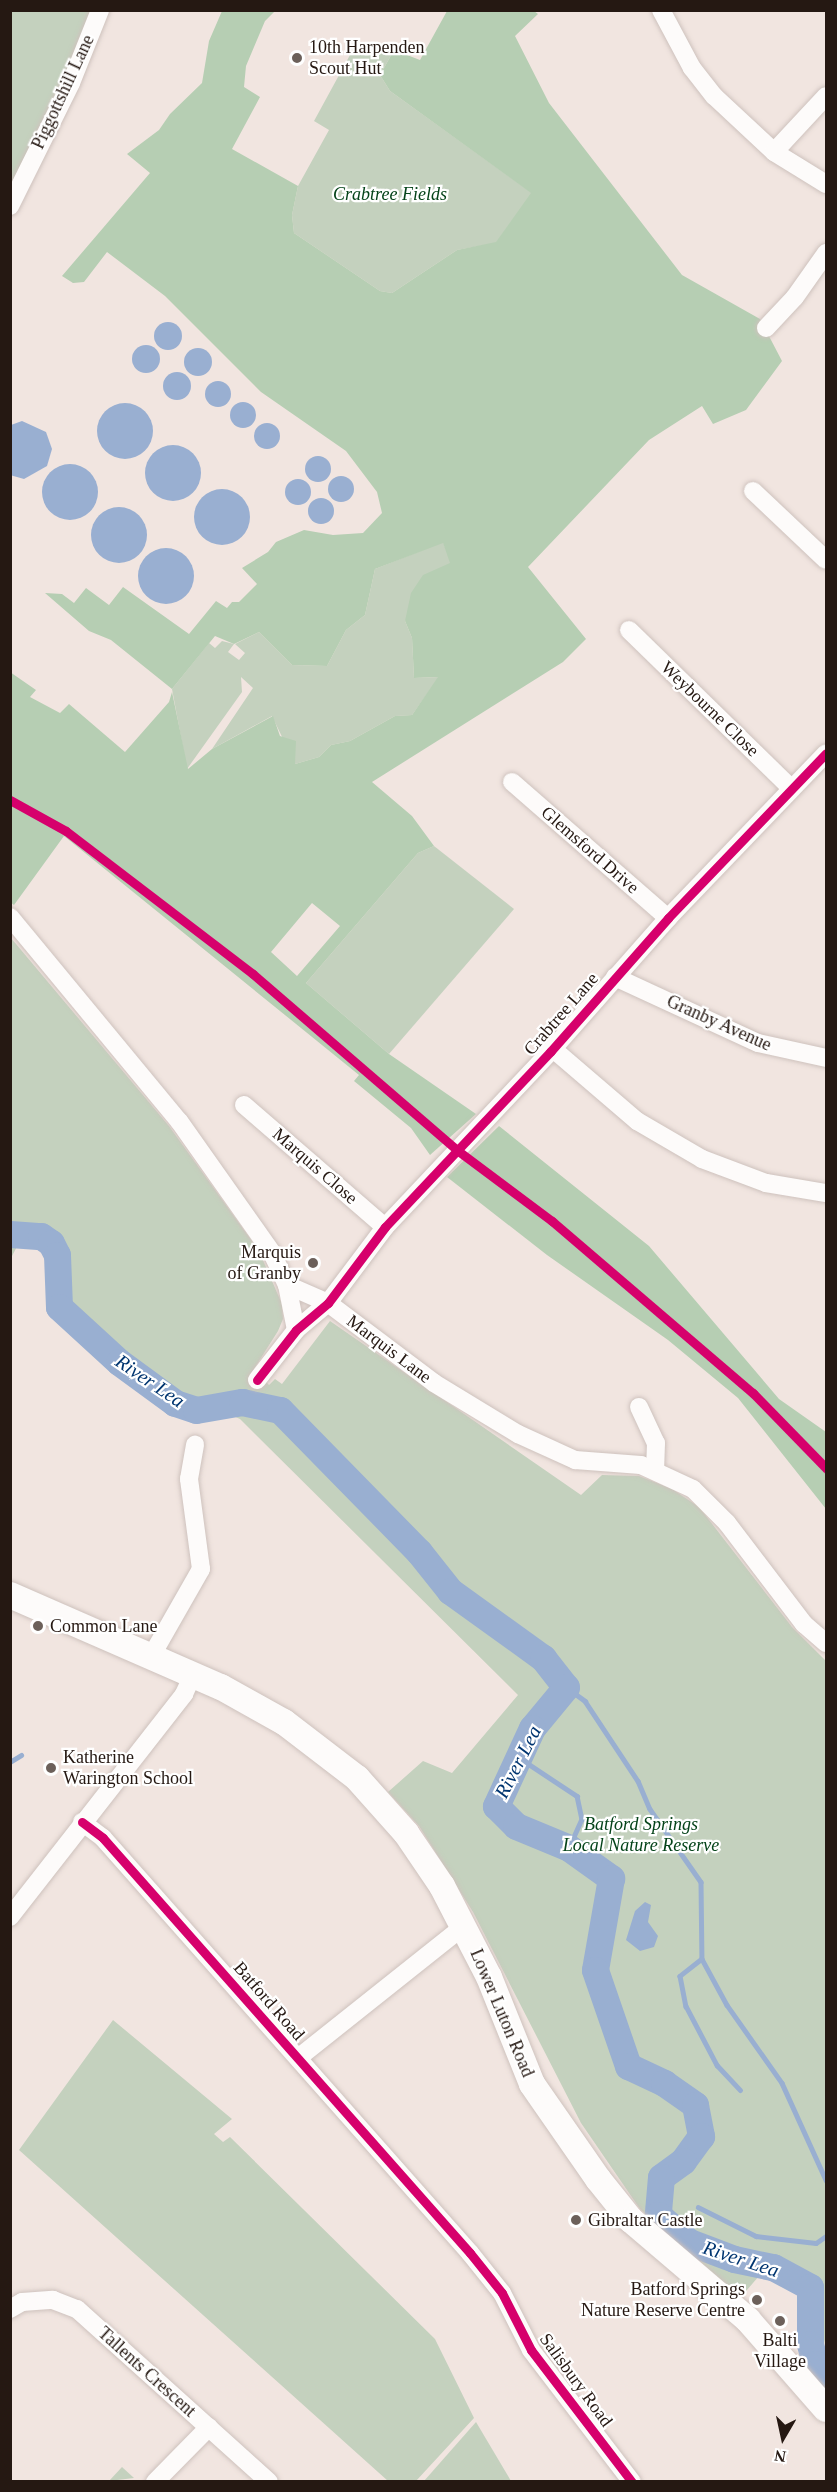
<!DOCTYPE html>
<style>
body{margin:0}
#map{position:relative;width:837px;height:2492px;overflow:hidden;background:#f1e5e0;font-family:"Times New Roman",serif}
div>[style]{position:absolute}
[style*='--x']{left:calc(var(--x)*1px);top:calc(var(--y)*1px);width:calc(var(--w)*1px);rotate:calc(var(--a)*1deg)}
.green>*{inset:0;background:#c4d1be}
.forest>*{inset:0;background:#b6ceb3}
.water>*{inset:0;background:#99afd1}
.round{border-radius:50%}
.stream>*{height:4.5px;margin:-2.25px;padding:0 2.25px;transform-origin:2.25px;border-radius:2.25px;background:#99afd1}
.river>*{height:27px;margin:-13.5px;padding:0 13.5px;transform-origin:13.5px;border-radius:13.5px;background:#99afd1}
.roads{filter:drop-shadow(0 0 2px #cec2bd) drop-shadow(0 0 2px #cec2bd)}
.street>*{height:18px;margin:-9px;padding:0 9px;transform-origin:9px;border-radius:9px;background:#fdfbfa}
.secondary>*{height:26px;margin:-13px;padding:0 13px;transform-origin:13px;border-radius:13px;background:#fdfbfa}
.cycleway>*{height:9px;margin:-4.5px;padding:0 4.5px;transform-origin:4.5px;border-radius:4.5px;background:#d6006c}
.dots>*{width:16px;height:16px;translate:-50% -50%;box-sizing:border-box;border:3px solid #fff;border-radius:50%}
span{translate:-50% -50%;white-space:nowrap;text-align:center;line-height:1.15;-webkit-text-stroke:4.5px #fff;paint-order:stroke}
.poi-label{font-size:18px;color:#251812}
.left{translate:0 -50%;text-align:left}
.right{translate:-100% -50%;text-align:right}
.street-label{font-size:18px;color:#251812}
.park-label{font-size:18px;color:#044319;font-style:italic}
.water-label{font-size:20px;color:#003570;font-style:italic}
.frame{position:absolute;inset:0;border:12px solid #251812;pointer-events:none}
.north{position:absolute;left:753px;top:2408px;width:60px;height:60px;-webkit-text-stroke:4px #fff;paint-order:stroke;rotate:189deg;font-size:16px;font-weight:700;line-height:24px;text-align:center;color:#251812}
.north::after{content:'';display:block;margin:auto;width:21px;height:27px;background:#251812;clip-path:polygon(50% 0,100% 100%,50% 72%,0 100%)}
</style>
<div id="map">
<div class="green">
<i style="clip-path:polygon(11px 11px,93px 11px,76px 62px,11px 187px)"></i>
<i style="clip-path:polygon(380px 43px,394px 50px,380px 75px,390px 91px,532px 193px,496px 243px,457px 250px,392px 293px,380px 291px,294px 233px,292px 215px,298px 186px,329px 130px,314px 121px,356px 44px,376px 52px)"></i>
<i style="clip-path:polygon(443px 542px,451px 563px,405px 621px,412px 638px,414px 678px,439px 677px,412px 715px,395px 716px,350px 741px,331px 745px,319px 757px,295px 764px,272px 716px,212px 749px,253px 688px,241px 677px,242px 692px,187px 769px,172px 689px,209px 643px,215px 648px,222px 641px,234px 644px,228px 652px,239px 660px,245px 653px,235px 644px,259px 632px,292px 665px,327px 666px,346px 630px,365px 615px,375px 569px)"></i>
<i style="clip-path:polygon(434px 846px,514px 909px,389px 1054px,306px 983px,418px 853px)"></i>
<i style="clip-path:polygon(11px 938px,169px 1126px,259px 1251px,282px 1304px,283px 1319px,278px 1331px,254px 1369px,269px 1385px,275px 1379px,282px 1384px,330px 1321px,581px 1495px,602px 1475px,639px 1476px,672px 1489px,699px 1507px,792px 1627px,826px 1661px,826px 2349px,815px 2297px,773px 2260px,740px 2298px,640px 2209px,581px 2123px,473px 1912px,419px 1826px,388px 1792px,423px 1761px,452px 1773px,518px 1695px,240px 1419px,215px 1408px,196px 1410px,175px 1403px,119px 1362px,59px 1307px,57px 1255px,51px 1243px,41px 1236px,23px 1235px,11px 1258px)"></i>
<i style="clip-path:polygon(113px 2020px,232px 2119px,214px 2134px,223px 2142px,230px 2137px,435px 2339px,474px 2418px,416px 2481px,388px 2481px,19px 2150px)"></i>
<i style="clip-path:polygon(476px 2422px,511px 2481px,424px 2481px)"></i>
<i style="clip-path:polygon(122px 2467px,134px 2478px,109px 2481px)"></i>
</div>
<div class="forest">
<i style="clip-path:polygon(evenodd,222px 11px,275px 11px,265px 21px,246px 66px,244px 87px,260px 97px,232px 149px,298px 186px,292px 215px,294px 233px,380px 291px,392px 293px,457px 250px,496px 242px,531px 193px,390px 91px,380px 75px,394px 50px,420px 60px,447px 11px,534px 11px,538px 14px,515px 36px,549px 103px,682px 275px,760px 319px,782px 361px,746px 410px,713px 424px,702px 406px,649px 440px,528px 567px,586px 639px,563px 662px,372px 782px,412px 816px,434px 846px,418px 853px,306px 983px,389px 1054px,476px 1114px,430px 1155px,411px 1128px,354px 1081px,359px 1075px,64px 836px,14px 905px,10px 902px,10px 672px,36px 690px,30px 697px,60px 713px,69px 704px,125px 752px,169px 702px,172px 692px,188px 769px,212px 749px,273px 716px,280px 736px,296px 741px,295px 764px,319px 757px,331px 745px,350px 741px,395px 716px,412px 715px,438px 677px,414px 678px,412px 638px,405px 621px,411px 593px,423px 575px,450px 563px,443px 543px,375px 569px,365px 615px,346px 630px,327px 666px,292px 665px,259px 632px,234px 644px,215px 636px,172px 689px,111px 640px,89px 631px,45px 593px,62px 594px,74px 603px,86px 588px,109px 605px,123px 587px,189px 634px,216px 601px,227px 608px,232px 602px,239px 602px,257px 584px,242px 568px,268px 552px,276px 542px,304px 530px,333px 535px,363px 533px,382px 513px,377px 492px,346px 451px,261px 392px,165px 296px,107px 252px,84px 282px,73px 283px,62px 276px,150px 173px,127px 154px,159px 130px,170px 114px,202px 83px,209px 41px,222px 11px,312px 903px,340px 926px,297px 976px,271px 952px,312px 903px)"></i>
<i style="clip-path:polygon(499px 1126px,649px 1246px,779px 1399px,826px 1432px,826px 1509px,738px 1398px,668px 1340px,547px 1255px,447px 1177px)"></i>
</div>
<div class="water">
<i class="round" style="left:154px;top:322px;width:28px;height:28px"></i>
<i class="round" style="left:132px;top:345px;width:28px;height:28px"></i>
<i class="round" style="left:184px;top:348px;width:28px;height:28px"></i>
<i class="round" style="left:163px;top:372px;width:28px;height:28px"></i>
<i class="round" style="left:205px;top:381px;width:26px;height:26px"></i>
<i class="round" style="left:230px;top:402px;width:26px;height:26px"></i>
<i class="round" style="left:97px;top:403px;width:56px;height:56px"></i>
<i style="clip-path:polygon(22px 421px,46px 432px,52px 449px,47px 466px,24px 479px,10px 475px,11px 425px)"></i>
<i class="round" style="left:254px;top:423px;width:26px;height:26px"></i>
<i class="round" style="left:145px;top:445px;width:56px;height:56px"></i>
<i class="round" style="left:305px;top:456px;width:26px;height:26px"></i>
<i class="round" style="left:42px;top:464px;width:56px;height:56px"></i>
<i class="round" style="left:328px;top:476px;width:26px;height:26px"></i>
<i class="round" style="left:285px;top:479px;width:26px;height:26px"></i>
<i class="round" style="left:194px;top:489px;width:56px;height:56px"></i>
<i class="round" style="left:308px;top:498px;width:26px;height:26px"></i>
<i class="round" style="left:91px;top:507px;width:56px;height:56px"></i>
<i class="round" style="left:138px;top:548px;width:56px;height:56px"></i>
<i style="clip-path:polygon(645px 1902px,651px 1905px,648px 1922px,658px 1936px,654px 1947px,640px 1951px,626px 1940px,635px 1911px)"></i>
</div>
<div class="stream">
<i style="--x:566;--y:1687;--w:24;--a:36"></i>
<i style="--x:585;--y:1701;--w:96;--a:56.5"></i>
<i style="--x:638;--y:1781;--w:30;--a:67"></i>
<i style="--x:650;--y:1809;--w:89;--a:55.1"></i>
<i style="--x:701;--y:1882;--w:77;--a:89.3"></i>
<i style="--x:702;--y:1959;--w:52;--a:61.5"></i>
<i style="--x:727;--y:2005;--w:95;--a:54.8"></i>
<i style="--x:782;--y:2083;--w:107;--a:65.6"></i>
<i style="--x:518;--y:1757;--w:71;--a:33.5"></i>
<i style="--x:577;--y:1796;--w:24;--a:78"></i>
<i style="--x:582;--y:1819;--w:32;--a:114"></i>
<i style="--x:10;--y:1762;--w:13;--a:-32"></i>
<i style="--x:702;--y:1959;--w:28;--a:142"></i>
<i style="--x:680;--y:1976;--w:31;--a:79"></i>
<i style="--x:686;--y:2006;--w:67;--a:62.3"></i>
<i style="--x:717;--y:2065;--w:34;--a:47"></i>
<i style="--x:698;--y:2207;--w:65;--a:26.6"></i>
<i style="--x:756;--y:2236;--w:60;--a:6.7"></i>
<i style="--x:816;--y:2243;--w:12;--a:-35"></i>
</div>
<div class="river">
<i style="--x:10;--y:1234;--w:31;--a:4"></i>
<i style="--x:41;--y:1236;--w:12;--a:35"></i>
<i style="--x:51;--y:1243;--w:13;--a:63"></i>
<i style="--x:57;--y:1255;--w:52;--a:87.8"></i>
<i style="--x:59;--y:1307;--w:81;--a:42.5"></i>
<i style="--x:119;--y:1362;--w:69;--a:36.2"></i>
<i style="--x:175;--y:1403;--w:22;--a:18"></i>
<i style="--x:196;--y:1410;--w:47;--a:-9.9"></i>
<i style="--x:242;--y:1402;--w:39;--a:12"></i>
<i style="--x:280;--y:1410;--w:199;--a:45.6"></i>
<i style="--x:419;--y:1552;--w:50;--a:51.5"></i>
<i style="--x:450;--y:1591;--w:115;--a:35.8"></i>
<i style="--x:543;--y:1658;--w:37;--a:52"></i>
<i style="--x:566;--y:1687;--w:53;--a:129.7"></i>
<i style="--x:532;--y:1728;--w:86;--a:114.8"></i>
<i style="--x:496;--y:1806;--w:28;--a:45"></i>
<i style="--x:516;--y:1826;--w:57;--a:22.5"></i>
<i style="--x:569;--y:1848;--w:52;--a:35.5"></i>
<i style="--x:611;--y:1878;--w:93;--a:99.9"></i>
<i style="--x:595;--y:1970;--w:102;--a:71"></i>
<i style="--x:628;--y:2066;--w:40;--a:25"></i>
<i style="--x:664;--y:2083;--w:38;--a:35"></i>
<i style="--x:695;--y:2105;--w:32;--a:79"></i>
<i style="--x:701;--y:2136;--w:31;--a:126"></i>
<i style="--x:683;--y:2161;--w:27;--a:144"></i>
<i style="--x:661;--y:2177;--w:38;--a:95"></i>
<i style="--x:658;--y:2215;--w:41;--a:41.1"></i>
<i style="--x:689;--y:2242;--w:48;--a:20.7"></i>
<i style="--x:734;--y:2259;--w:40;--a:12"></i>
<i style="--x:773;--y:2267;--w:42;--a:28.4"></i>
<i style="--x:810;--y:2287;--w:57;--a:90"></i>
<i style="--x:810;--y:2344;--w:21;--a:76"></i>
<i style="--x:815;--y:2364;--w:19;--a:55"></i>
</div>
<div class="roads">
<div class="street">
<i style="--x:661;--y:10;--w:66;--a:61.9"></i>
<i style="--x:692;--y:68;--w:36;--a:52"></i>
<i style="--x:714;--y:96;--w:82;--a:43"></i>
<i style="--x:774;--y:152;--w:61;--a:31.6"></i>
<i style="--x:774;--y:152;--w:76;--a:-47.1"></i>
<i style="--x:10;--y:206;--w:137;--a:-63.6"></i>
<i style="--x:71;--y:83;--w:79;--a:-68.3"></i>
<i style="--x:766;--y:328;--w:42;--a:-46.9"></i>
<i style="--x:795;--y:297;--w:54;--a:-54.8"></i>
<i style="--x:753;--y:491;--w:100;--a:43.4"></i>
<i style="--x:629;--y:630;--w:226;--a:44.3"></i>
<i style="--x:512;--y:782;--w:207;--a:41.1"></i>
<i style="--x:10;--y:917;--w:265;--a:50.4"></i>
<i style="--x:179;--y:1121;--w:161;--a:54.8"></i>
<i style="--x:272;--y:1253;--w:35;--a:65"></i>
<i style="--x:287;--y:1285;--w:46;--a:78.7"></i>
<i style="--x:615;--y:977;--w:157;--a:24.8"></i>
<i style="--x:758;--y:1043;--w:70;--a:12.4"></i>
<i style="--x:553;--y:1049;--w:111;--a:40.6"></i>
<i style="--x:637;--y:1121;--w:75;--a:30.3"></i>
<i style="--x:702;--y:1159;--w:68;--a:20.6"></i>
<i style="--x:766;--y:1183;--w:61;--a:9.5"></i>
<i style="--x:244;--y:1105;--w:186;--a:40.9"></i>
<i style="--x:287;--y:1285;--w:45;--a:23.7"></i>
<i style="--x:328;--y:1303;--w:133;--a:37"></i>
<i style="--x:434;--y:1383;--w:98;--a:31.3"></i>
<i style="--x:518;--y:1434;--w:63;--a:24.5"></i>
<i style="--x:575;--y:1460;--w:66;--a:4.3"></i>
<i style="--x:641;--y:1465;--w:57;--a:24.8"></i>
<i style="--x:693;--y:1489;--w:48;--a:45"></i>
<i style="--x:727;--y:1523;--w:127;--a:52.7"></i>
<i style="--x:804;--y:1624;--w:29;--a:41"></i>
<i style="--x:257;--y:1380;--w:63;--a:-52"></i>
<i style="--x:296;--y:1330;--w:42;--a:-40.2"></i>
<i style="--x:328;--y:1303;--w:95;--a:-53.1"></i>
<i style="--x:385;--y:1227;--w:241;--a:-46.7"></i>
<i style="--x:550;--y:1052;--w:179;--a:-48.6"></i>
<i style="--x:668;--y:918;--w:228;--a:-46.2"></i>
<i style="--x:639;--y:1407;--w:40;--a:65"></i>
<i style="--x:656;--y:1443;--w:26;--a:92"></i>
<i style="--x:152;--y:1655;--w:99;--a:-60.3"></i>
<i style="--x:201;--y:1569;--w:91;--a:-97.6"></i>
<i style="--x:189;--y:1479;--w:35;--a:-80"></i>
<i style="--x:82;--y:1822;--w:26;--a:37"></i>
<i style="--x:103;--y:1838;--w:554;--a:48.51"></i>
<i style="--x:470;--y:2253;--w:51;--a:51.3"></i>
<i style="--x:502;--y:2293;--w:64;--a:63"></i>
<i style="--x:531;--y:2350;--w:166;--a:52.6"></i>
<i style="--x:10;--y:1917;--w:283;--a:-52"></i>
<i style="--x:184;--y:1694;--w:21;--a:-65"></i>
<i style="--x:298;--y:2058;--w:212;--a:-38.5"></i>
<i style="--x:10;--y:2309;--w:14;--a:-30"></i>
<i style="--x:22;--y:2302;--w:31;--a:-4"></i>
<i style="--x:53;--y:2300;--w:26;--a:21"></i>
<i style="--x:77;--y:2309;--w:258;--a:42"></i>
<i style="--x:155;--y:2482;--w:77;--a:-45.5"></i>
</div>
<div class="secondary">
<i style="--x:10;--y:1595;--w:230;--a:23.6"></i>
<i style="--x:221;--y:1687;--w:72;--a:29.1"></i>
<i style="--x:284;--y:1722;--w:92;--a:37.5"></i>
<i style="--x:357;--y:1778;--w:74;--a:48.3"></i>
<i style="--x:406;--y:1833;--w:64;--a:55.8"></i>
<i style="--x:442;--y:1886;--w:102;--a:62.7"></i>
<i style="--x:489;--y:1977;--w:115;--a:68.1"></i>
<i style="--x:532;--y:2084;--w:116;--a:55.2"></i>
<i style="--x:598;--y:2179;--w:53;--a:51.2"></i>
<i style="--x:631;--y:2220;--w:154;--a:40.5"></i>
<i style="--x:748;--y:2320;--w:118;--a:48.8"></i>
</div>
</div>
<div class="cycleway">
<i style="--x:10;--y:800;--w:64;--a:29"></i>
<i style="--x:66;--y:831;--w:235;--a:37.4"></i>
<i style="--x:253;--y:974;--w:269;--a:40.8"></i>
<i style="--x:457;--y:1150;--w:119;--a:36.8"></i>
<i style="--x:552;--y:1221;--w:265;--a:40.6"></i>
<i style="--x:753;--y:1393;--w:105;--a:45.8"></i>
<i style="--x:257;--y:1380;--w:63;--a:-52"></i>
<i style="--x:296;--y:1330;--w:42;--a:-40.2"></i>
<i style="--x:328;--y:1303;--w:95;--a:-53.1"></i>
<i style="--x:385;--y:1227;--w:241;--a:-46.7"></i>
<i style="--x:550;--y:1052;--w:179;--a:-48.6"></i>
<i style="--x:668;--y:918;--w:228;--a:-46.2"></i>
<i style="--x:82;--y:1822;--w:26;--a:37"></i>
<i style="--x:103;--y:1838;--w:554;--a:48.51"></i>
<i style="--x:470;--y:2253;--w:51;--a:51.3"></i>
<i style="--x:502;--y:2293;--w:64;--a:63"></i>
<i style="--x:531;--y:2350;--w:166;--a:52.6"></i>
</div>
<div class="dots">
<i style="left:297px;top:58px;background:#6c605a"></i>
<i style="left:313px;top:1263px;background:#6c605a"></i>
<i style="left:38px;top:1626px;background:#6c605a"></i>
<i style="left:51px;top:1768px;background:#6c605a"></i>
<i style="left:576px;top:2220px;background:#6c605a"></i>
<i style="left:757px;top:2300px;background:#6c605a"></i>
<i style="left:780px;top:2321px;background:#6c605a"></i>
</div>
<div class="poi-label">
<span class="left" style="left:309px;top:58px">10th Harpenden<br>Scout Hut</span>
<span class="right" style="left:301px;top:1263px">Marquis<br>of Granby</span>
<span class="left" style="left:50px;top:1626px">Common Lane</span>
<span class="left" style="left:63px;top:1768px">Katherine<br>Warington School</span>
<span class="left" style="left:588px;top:2220px">Gibraltar Castle</span>
<span class="right" style="left:745px;top:2300px">Batford Springs<br>Nature Reserve Centre</span>
<span style="left:780px;top:2351px">Balti<br>Village</span>
</div>
<div class="street-label">
<span style="left:63px;top:92px;rotate:-65deg">Piggottshill Lane</span>
<span style="left:710px;top:709px;rotate:44deg">Weybourne Close</span>
<span style="left:590px;top:850px;rotate:41deg">Glemsford Drive</span>
<span style="left:561px;top:1014px;rotate:-49deg">Crabtree Lane</span>
<span style="left:719px;top:1023px;rotate:24deg">Granby Avenue</span>
<span style="left:315px;top:1166px;rotate:41deg">Marquis Close</span>
<span style="left:389px;top:1349px;rotate:37deg">Marquis Lane</span>
<span style="left:269px;top:2001px;rotate:49deg">Batford Road</span>
<span style="left:502px;top:2013px;rotate:67deg">Lower Luton Road</span>
<span style="left:147px;top:2372px;rotate:42deg">Tallents Crescent</span>
<span style="left:576px;top:2380px;rotate:54deg">Salisbury Road</span>
</div>
<div class="park-label">
<span style="left:390px;top:194px">Crabtree Fields</span>
<span style="left:641px;top:1835px">Batford Springs<br>Local Nature Reserve</span>
</div>
<div class="water-label">
<span style="left:150px;top:1381px;rotate:34deg">River Lea</span>
<span style="left:518px;top:1762px;rotate:-63deg">River Lea</span>
<span style="left:741px;top:2259px;rotate:18deg">River Lea</span>
</div>
<div class="frame"></div>
<div class="north">N</div>
</div>
